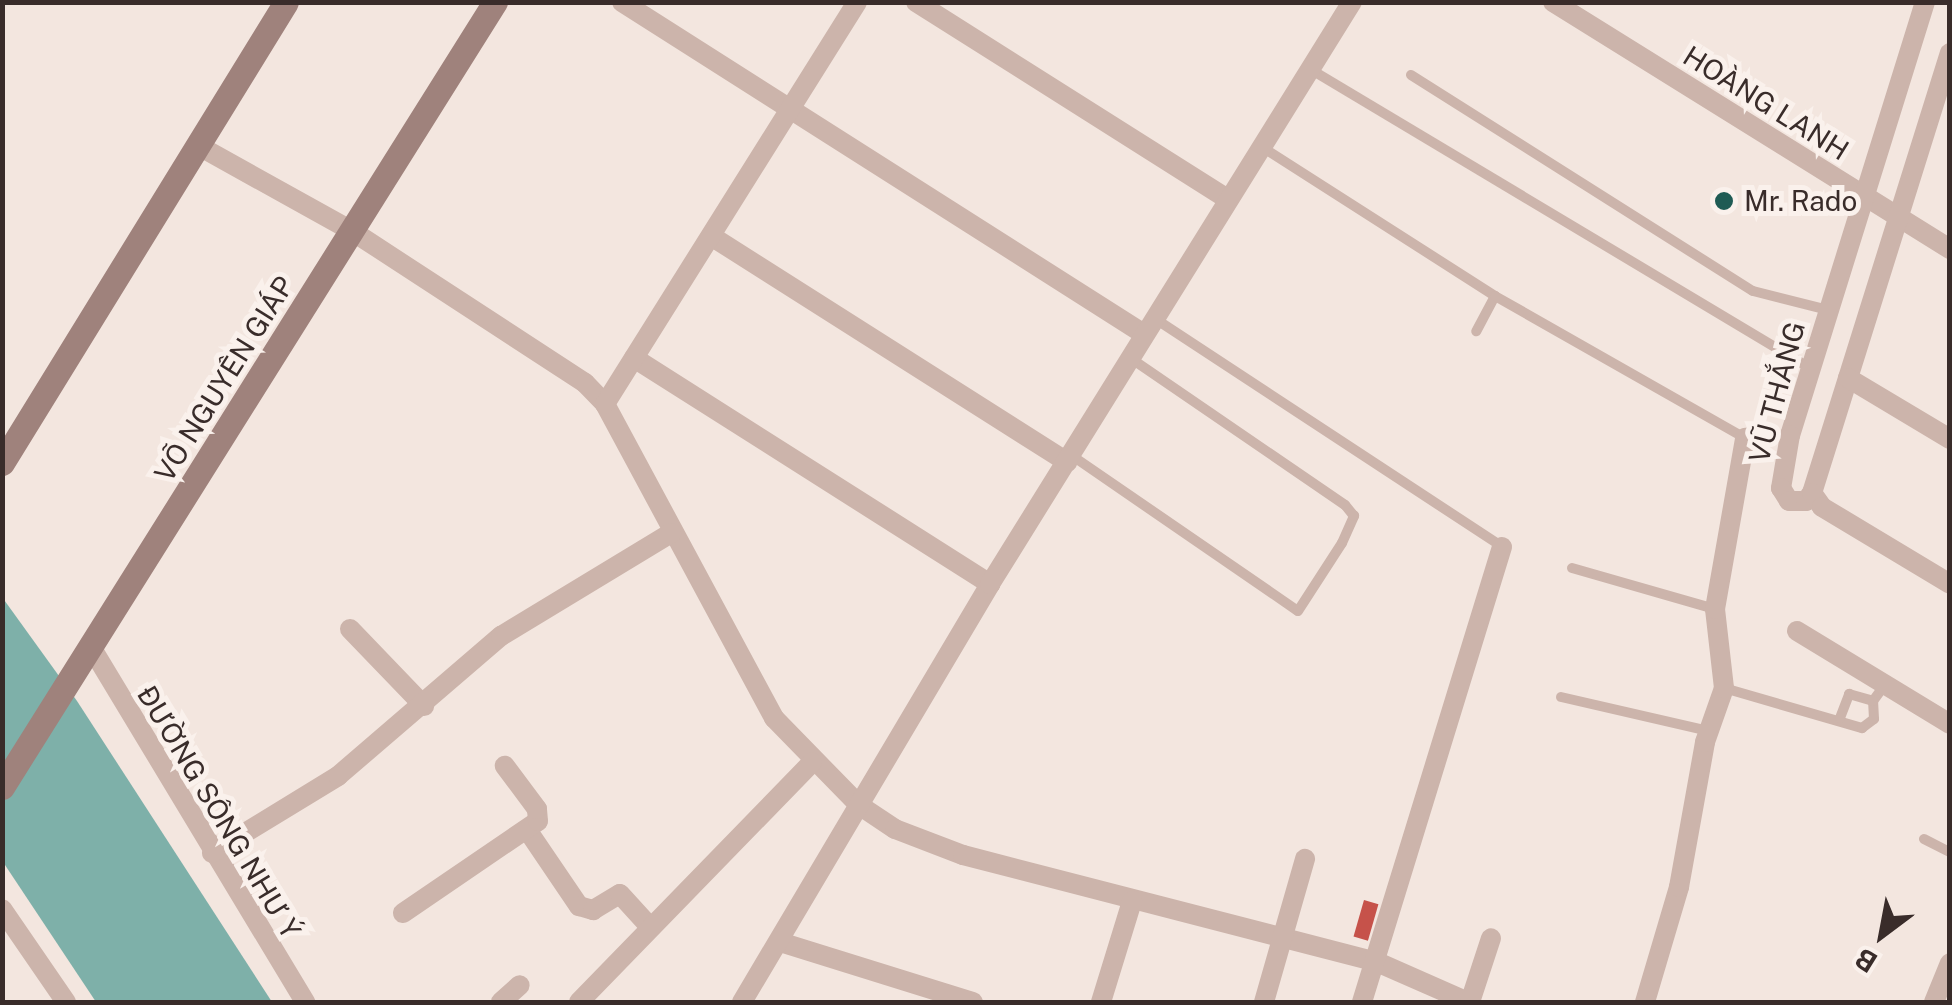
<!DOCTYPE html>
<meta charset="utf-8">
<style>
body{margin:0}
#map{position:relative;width:1952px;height:1005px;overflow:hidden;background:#f3e6df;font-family:"Public Sans",sans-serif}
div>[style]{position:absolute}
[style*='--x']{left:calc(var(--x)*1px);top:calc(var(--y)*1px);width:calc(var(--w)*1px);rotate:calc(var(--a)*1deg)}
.water>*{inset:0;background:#7eb0a9}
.building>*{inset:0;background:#c6524a;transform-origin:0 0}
.lane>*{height:10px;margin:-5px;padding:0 5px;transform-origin:5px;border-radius:5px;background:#ccb4ab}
.street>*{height:20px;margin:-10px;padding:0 10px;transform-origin:10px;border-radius:10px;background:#ccb4ab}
.secondary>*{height:25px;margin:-12.5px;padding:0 12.5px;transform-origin:12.5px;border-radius:12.5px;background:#9f827c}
.dots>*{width:28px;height:28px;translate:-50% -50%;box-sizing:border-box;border:5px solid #faf1ec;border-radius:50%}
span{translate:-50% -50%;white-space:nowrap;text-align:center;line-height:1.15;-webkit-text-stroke:10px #faf1ec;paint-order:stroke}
.street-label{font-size:28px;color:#392c2a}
.poi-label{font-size:28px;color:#392c2a}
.left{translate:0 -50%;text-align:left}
.frame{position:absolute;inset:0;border:5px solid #392c2a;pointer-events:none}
.north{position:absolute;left:1832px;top:885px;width:100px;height:100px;-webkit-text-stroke:8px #faf1ec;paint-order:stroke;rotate:212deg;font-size:28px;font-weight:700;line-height:40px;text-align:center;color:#392c2a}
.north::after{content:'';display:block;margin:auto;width:35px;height:45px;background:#392c2a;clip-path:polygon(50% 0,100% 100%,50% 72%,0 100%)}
</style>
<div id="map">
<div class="water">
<i style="clip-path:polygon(2px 597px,77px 701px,272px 1002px,96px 1002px,3px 862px)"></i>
</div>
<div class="building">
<i style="left:1364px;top:900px;width:15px;height:38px;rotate:16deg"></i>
</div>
<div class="lane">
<i style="--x:1310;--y:69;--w:583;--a:30.88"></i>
<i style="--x:1411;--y:75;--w:404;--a:32.3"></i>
<i style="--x:1753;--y:291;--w:77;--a:14.2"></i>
<i style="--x:1262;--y:147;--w:277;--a:32.6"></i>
<i style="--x:1495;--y:296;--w:40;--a:118"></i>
<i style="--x:1495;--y:296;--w:293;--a:29.6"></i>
<i style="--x:1750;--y:441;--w:39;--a:-7"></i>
<i style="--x:1154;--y:318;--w:417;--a:33.3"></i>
<i style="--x:1071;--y:455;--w:275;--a:34.5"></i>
<i style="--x:1298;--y:611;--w:81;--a:-57.1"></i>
<i style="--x:1342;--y:543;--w:30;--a:-66"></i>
<i style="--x:1354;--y:516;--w:14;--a:-129"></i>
<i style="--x:1345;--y:505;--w:260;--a:-145.6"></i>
<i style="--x:1572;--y:568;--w:149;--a:16"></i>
<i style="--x:1724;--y:688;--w:144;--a:16.2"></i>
<i style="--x:1862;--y:728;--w:15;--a:-37"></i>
<i style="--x:1874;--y:719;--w:18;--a:-93"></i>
<i style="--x:1873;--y:701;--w:17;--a:-54"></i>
<i style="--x:1561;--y:697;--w:151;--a:13"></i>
<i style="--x:1840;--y:718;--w:26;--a:-69"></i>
<i style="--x:1849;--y:694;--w:25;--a:16"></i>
<i style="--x:1924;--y:839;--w:29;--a:27"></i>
</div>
<div class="street">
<i style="--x:622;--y:2;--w:619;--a:32.46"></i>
<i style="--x:916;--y:2;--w:369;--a:32.3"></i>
<i style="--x:1553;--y:2;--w:468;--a:31.9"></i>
<i style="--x:1925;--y:2;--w:454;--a:107.3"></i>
<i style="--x:1790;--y:435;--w:54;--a:99.6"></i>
<i style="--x:1781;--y:488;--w:15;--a:58"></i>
<i style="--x:1789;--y:501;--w:17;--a:0"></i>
<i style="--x:1806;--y:501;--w:10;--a:-53"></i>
<i style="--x:1812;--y:493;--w:461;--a:-72.6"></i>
<i style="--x:199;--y:146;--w:175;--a:29.1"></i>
<i style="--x:352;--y:231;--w:278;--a:33.1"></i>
<i style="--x:585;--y:383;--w:29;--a:46"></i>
<i style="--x:605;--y:404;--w:357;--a:61.7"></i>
<i style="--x:774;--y:718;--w:122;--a:45.7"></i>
<i style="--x:859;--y:805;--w:43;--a:33.7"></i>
<i style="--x:895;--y:829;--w:73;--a:20.9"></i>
<i style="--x:963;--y:855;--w:428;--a:14.5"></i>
<i style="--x:1377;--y:962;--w:99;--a:23.7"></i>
<i style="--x:711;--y:236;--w:422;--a:32.4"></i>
<i style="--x:634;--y:358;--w:422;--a:32.4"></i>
<i style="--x:1848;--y:378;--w:119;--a:30.9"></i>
<i style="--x:605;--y:404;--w:474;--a:-57.9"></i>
<i style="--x:1812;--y:493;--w:17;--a:54"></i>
<i style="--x:1822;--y:507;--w:149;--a:31"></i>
<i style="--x:350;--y:629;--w:107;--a:46.1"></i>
<i style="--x:1797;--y:631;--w:179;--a:31.3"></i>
<i style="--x:91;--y:647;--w:415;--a:58.9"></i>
<i style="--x:528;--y:831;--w:91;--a:55.8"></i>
<i style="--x:579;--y:906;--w:15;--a:16"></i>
<i style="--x:593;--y:910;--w:31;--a:-31"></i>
<i style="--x:620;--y:894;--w:45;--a:47.7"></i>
<i style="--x:212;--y:853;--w:148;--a:-31.4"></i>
<i style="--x:338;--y:776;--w:215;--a:-40.7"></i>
<i style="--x:501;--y:636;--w:199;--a:-31.2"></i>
<i style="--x:2;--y:909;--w:113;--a:55.5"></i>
<i style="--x:403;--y:913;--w:163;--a:-34.3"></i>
<i style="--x:538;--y:821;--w:12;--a:-95"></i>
<i style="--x:537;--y:809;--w:54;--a:-126.7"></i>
<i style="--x:780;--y:942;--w:202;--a:17.3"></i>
<i style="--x:501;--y:1002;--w:25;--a:-42"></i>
<i style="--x:579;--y:1002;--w:334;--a:-45.8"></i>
<i style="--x:742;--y:1002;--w:486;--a:-59.3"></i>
<i style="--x:990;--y:584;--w:685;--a:-58.12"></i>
<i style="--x:1101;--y:1002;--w:106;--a:-72.9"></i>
<i style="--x:1264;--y:1002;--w:149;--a:-74"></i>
<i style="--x:1362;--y:1002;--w:476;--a:-72.9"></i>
<i style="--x:1470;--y:1002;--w:67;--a:-71.8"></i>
<i style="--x:1645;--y:1002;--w:120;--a:-73.5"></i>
<i style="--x:1679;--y:887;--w:147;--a:-79.8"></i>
<i style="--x:1705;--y:742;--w:57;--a:-70.6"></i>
<i style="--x:1724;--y:688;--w:80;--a:-96.5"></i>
<i style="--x:1715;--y:609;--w:174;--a:-80"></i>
<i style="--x:1934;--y:1002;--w:42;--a:-67.7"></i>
</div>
<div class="secondary">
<i style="--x:2;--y:463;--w:541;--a:-58.36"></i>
<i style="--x:2;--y:787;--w:927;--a:-57.87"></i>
</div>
<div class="dots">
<i style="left:1724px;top:201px;background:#1f5b54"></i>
</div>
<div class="street-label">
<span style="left:1766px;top:103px;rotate:32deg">HOÀNG LANH</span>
<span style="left:224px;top:379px;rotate:-58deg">VÕ NGUYÊN GIÁP</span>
<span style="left:1777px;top:392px;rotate:-75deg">VŨ THẮNG</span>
<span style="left:219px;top:812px;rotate:59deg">ĐƯỜNG SÔNG NHƯ Ý</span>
</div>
<div class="poi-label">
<span class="left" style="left:1744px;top:201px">Mr. Rado</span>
</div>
<div class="frame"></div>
<div class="north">B</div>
</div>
